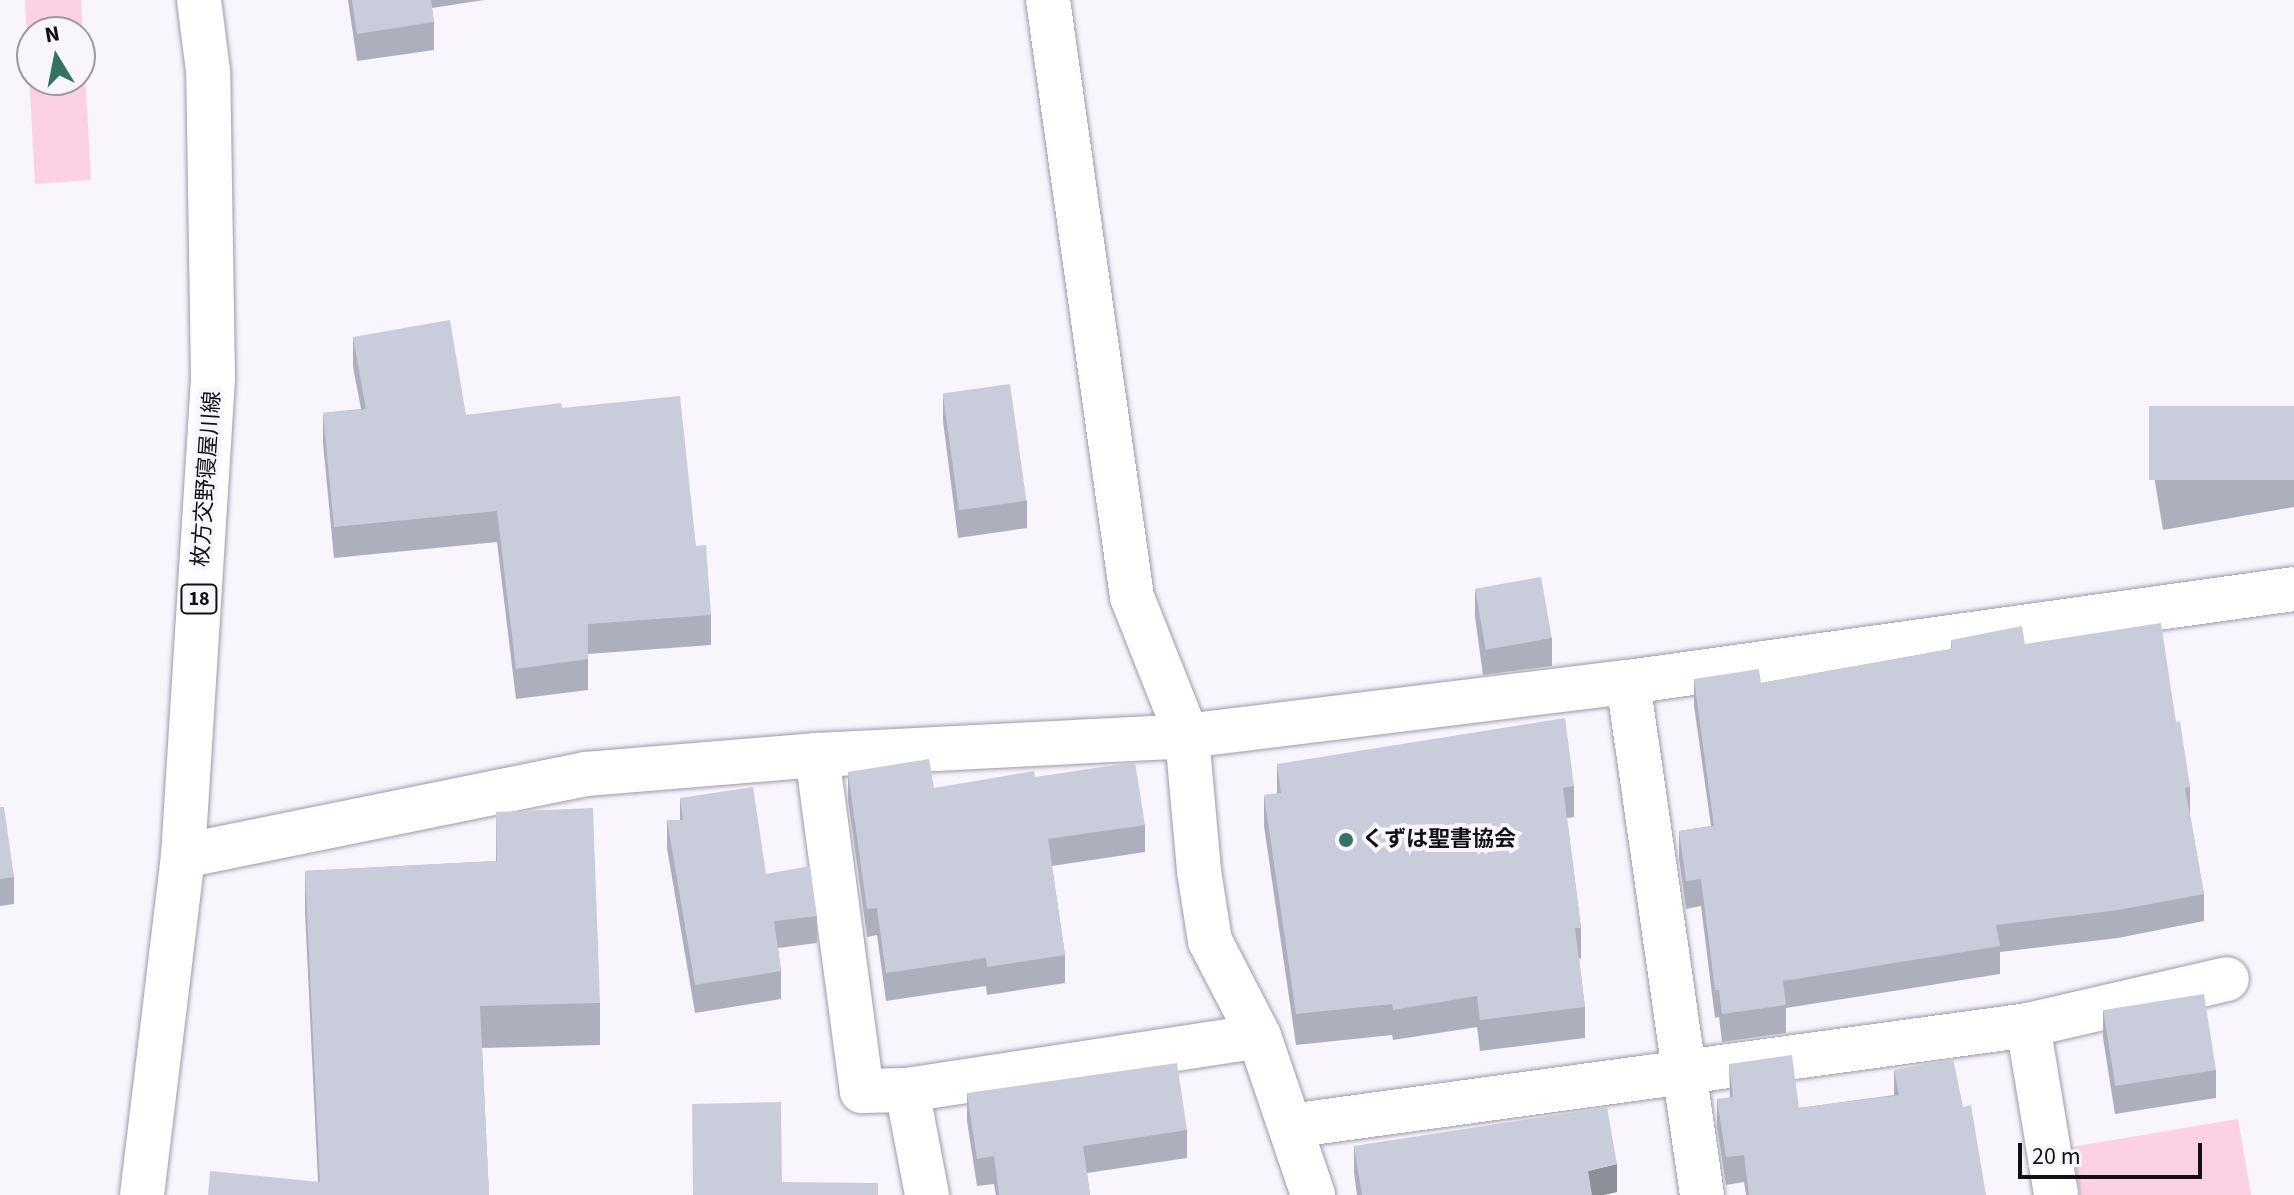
<!DOCTYPE html>
<meta charset="utf-8">
<style>
body{margin:0}
#map{position:relative;width:2294px;height:1195px;overflow:hidden;background:#f8f5fd;font-family:"Source Sans 3","Noto Sans JP",sans-serif}
div>[style]{position:absolute}
[style*='--x']{left:calc(var(--x)*1px);top:calc(var(--y)*1px);width:calc(var(--w)*1px);rotate:calc(var(--a)*1deg)}
.green>*{inset:0;background:#fbd1e3}
.roads{filter:drop-shadow(0 0 2px #9f9aa8) drop-shadow(0 0 2px #9f9aa8)}
.minor>*{height:44px;margin:-22px;padding:0 22px;transform-origin:22px;border-radius:22px;background:#fff}
.major>*{height:44px;margin:-22px;padding:0 22px;transform-origin:22px;border-radius:22px;background:#fff}
.wall>*{inset:0;background:#adb0bc}
.shaded-wall>*{inset:0;background:#8d9099}
.building>*{inset:0;background:#c9cddb;transform-origin:0 0}
.dots>*{width:22px;height:22px;translate:-50% -50%;box-sizing:border-box;border:4px solid #f8f5fd;border-radius:50%}
span{translate:-50% -50%;white-space:nowrap;text-align:center;line-height:1.15;-webkit-text-stroke:8px #f8f5fd;paint-order:stroke}
.shield-label span{padding:2px 6px;background:#f8f5fd;border:2px solid;border-radius:6px;-webkit-text-stroke-width:0}
.shield-label{font-size:20px;color:#121015;font-weight:700}
.street-label{font-size:22px;color:#121015}
.poi-label{font-size:22px;color:#121015;font-weight:700}
.left{translate:0 -50%;text-align:left}
.north{position:absolute;left:16px;top:16px;width:80px;height:80px;box-sizing:border-box;background:#f8f5fd;border:2px solid #9c99a0;border-radius:50%;rotate:350deg;font-size:22px;font-weight:700;line-height:32px;text-align:center;color:#121015}
.north::after{content:'';display:block;margin:auto;width:28px;height:36px;background:#317365;clip-path:polygon(50% 0,100% 100%,50% 72%,0 100%)}
.scale{position:absolute;left:2018px;top:1143px;width:184px;height:36px;box-sizing:border-box;border:4px solid #121015;border-top:0;padding-left:10px;font-size:24px;line-height:28px;white-space:nowrap;color:#121015;-webkit-text-stroke:6px #f8f5fd;paint-order:stroke}
</style>
<div id="map">
<div class="green">
<i style="clip-path:polygon(evenodd,25px 0,81px 0,91px 180px,35px 184px,25px 0,80px 32px,80px 80px,32px 80px,32px 32px,80px 32px)"></i>
<i style="clip-path:polygon(2238px 1119px,2251px 1195px,2080px 1195px,2072px 1147px)"></i>
</div>
<div class="roads">
<div class="minor">
<i style="--x:1048;--y:0;--w:603;--a:81.99"></i>
<i style="--x:1132;--y:597;--w:149;--a:68.4"></i>
<i style="--x:1187;--y:736;--w:136;--a:84.9"></i>
<i style="--x:1199;--y:871;--w:71;--a:81.1"></i>
<i style="--x:1210;--y:941;--w:107;--a:62.7"></i>
<i style="--x:1259;--y:1036;--w:168;--a:71.2"></i>
<i style="--x:1628;--y:682;--w:518;--a:81.79"></i>
<i style="--x:817;--y:755;--w:339;--a:82.4"></i>
<i style="--x:862;--y:1091;--w:45;--a:-1.3"></i>
<i style="--x:907;--y:1090;--w:356;--a:-8.7"></i>
<i style="--x:183;--y:856;--w:411;--a:-11.5"></i>
<i style="--x:586;--y:774;--w:232;--a:-4.7"></i>
<i style="--x:817;--y:755;--w:370;--a:-2.9"></i>
<i style="--x:1187;--y:736;--w:444;--a:-7"></i>
<i style="--x:1628;--y:682;--w:672;--a:-7.95"></i>
<i style="--x:2028;--y:1025;--w:172;--a:80.6"></i>
<i style="--x:907;--y:1090;--w:107;--a:79.2"></i>
<i style="--x:1290;--y:1126;--w:745;--a:-7.79"></i>
<i style="--x:2028;--y:1025;--w:204;--a:-13"></i>
</div>
<div class="major">
<i style="--x:142;--y:1195;--w:341;--a:-83.1"></i>
<i style="--x:183;--y:856;--w:480;--a:-86.4"></i>
<i style="--x:213;--y:377;--w:306;--a:-90.9"></i>
<i style="--x:208;--y:71;--w:72;--a:-97.2"></i>
</div>
</div>
<div class="wall">
<i style="clip-path:polygon(348px 0,484px 0,432px 8px,434px 22px,434px 50px,357px 61px)"></i>
<i style="clip-path:polygon(353px 337px,466px 415px,562px 408px,696px 546px,711px 615px,711px 645px,588px 654px,588px 690px,516px 699px,497px 542px,334px 558px,323px 443px,323px 413px,361px 409px,353px 367px)"></i>
<i style="clip-path:polygon(943px 394px,1027px 501px,1027px 528px,958px 538px,943px 421px)"></i>
<i style="clip-path:polygon(2294px 406px,2294px 507px,2163px 530px,2151px 458px,2151px 430px)"></i>
<i style="clip-path:polygon(1475px 590px,1552px 638px,1552px 666px,1483px 675px,1475px 617px)"></i>
<i style="clip-path:polygon(1951px 640px,2025px 644px,2176px 722px,2190px 787px,2190px 815px,2204px 894px,2204px 921px,2118px 938px,2000px 952px,2000px 974px,1786px 1008px,1786px 1033px,1722px 1042px,1719px 1017px,1715px 1018px,1701px 906px,1686px 909px,1679px 859px,1679px 831px,1711px 826px,1694px 706px,1694px 679px,1761px 683px,1951px 649px)"></i>
<i style="clip-path:polygon(1277px 764px,1574px 786px,1574px 817px,1567px 818px,1581px 928px,1581px 958px,1579px 959px,1585px 1007px,1585px 1038px,1480px 1051px,1477px 1027px,1393px 1040px,1392px 1035px,1296px 1045px,1264px 826px,1264px 795px,1277px 794px)"></i>
<i style="clip-path:polygon(848px 772px,934px 788px,1035px 777px,1145px 825px,1145px 852px,1052px 866px,1065px 955px,1065px 983px,987px 995px,986px 986px,886px 1001px,877px 935px,867px 937px,848px 800px)"></i>
<i style="clip-path:polygon(680px 798px,766px 874px,817px 916px,817px 943px,778px 948px,781px 971px,781px 999px,695px 1013px,667px 848px,667px 820px,680px 820px)"></i>
<i style="clip-path:polygon(0 807px,14px 877px,14px 904px,0 906px)"></i>
<i style="clip-path:polygon(496px 812px,600px 1003px,600px 1045px,482px 1048px,489px 1195px,318px 1182px,305px 913px,305px 871px,496px 861px)"></i>
<i style="clip-path:polygon(2103px 1010px,2216px 1070px,2216px 1098px,2115px 1114px,2103px 1038px)"></i>
<i style="clip-path:polygon(1729px 1064px,1799px 1108px,1894px 1095px,1894px 1070px,1963px 1107px,1986px 1195px,1746px 1195px,1744px 1182px,1726px 1185px,1717px 1127px,1717px 1099px,1730px 1098px)"></i>
<i style="clip-path:polygon(967px 1093px,1187px 1130px,1187px 1158px,1087px 1173px,1090px 1195px,996px 1195px,994px 1184px,977px 1186px,967px 1121px)"></i>
<i style="clip-path:polygon(1354px 1146px,1617px 1192px,1603px 1195px,1357px 1195px,1354px 1173px)"></i>
</div>
<div class="shaded-wall">
<i style="clip-path:polygon(1617px 1164px,1617px 1192px,1603px 1195px,1588px 1195px,1588px 1171px)"></i>
</div>
<div class="building">
<i style="clip-path:polygon(352px 0,431px 0,434px 22px,357px 34px)"></i>
<i style="clip-path:polygon(450px 320px,466px 415px,561px 403px,562px 408px,680px 396px,696px 546px,706px 545px,711px 615px,588px 624px,588px 659px,516px 669px,497px 511px,334px 527px,323px 413px,366px 409px,353px 337px)"></i>
<i style="left:1010px;top:384px;width:118px;height:68px;rotate:82deg"></i>
<i style="left:2294px;top:406px;width:74px;height:145px;rotate:90deg"></i>
<i style="left:1541px;top:577px;width:62px;height:67px;rotate:80deg"></i>
<i style="clip-path:polygon(2161px 623px,2176px 722px,2180px 721px,2190px 787px,2185px 788px,2204px 894px,2118px 910px,1996px 925px,2000px 946px,1783px 981px,1786px 1005px,1722px 1014px,1719px 990px,1715px 990px,1701px 879px,1686px 881px,1679px 831px,1714px 826px,1694px 679px,1759px 669px,1761px 683px,1952px 649px,1951px 640px,2022px 626px,2025px 644px)"></i>
<i style="clip-path:polygon(1565px 718px,1574px 786px,1563px 788px,1581px 928px,1575px 928px,1585px 1007px,1480px 1020px,1477px 996px,1393px 1010px,1392px 1004px,1296px 1014px,1264px 795px,1281px 793px,1277px 764px)"></i>
<i style="clip-path:polygon(929px 759px,934px 788px,1034px 771px,1035px 777px,1135px 762px,1145px 825px,1048px 839px,1065px 955px,987px 967px,986px 958px,886px 973px,877px 908px,867px 909px,848px 772px)"></i>
<i style="clip-path:polygon(753px 787px,766px 874px,810px 866px,817px 916px,774px 921px,781px 971px,695px 985px,667px 820px,683px 820px,680px 798px)"></i>
<i style="clip-path:polygon(0 807px,4px 807px,14px 877px,0 879px)"></i>
<i style="clip-path:polygon(593px 808px,600px 1003px,480px 1006px,489px 1195px,208px 1195px,210px 1171px,320px 1182px,305px 871px,497px 861px,496px 812px)"></i>
<i style="left:2204px;top:994px;width:77px;height:102px;rotate:81deg"></i>
<i style="clip-path:polygon(1792px 1055px,1799px 1108px,1899px 1095px,1894px 1070px,1953px 1058px,1963px 1107px,1971px 1105px,1986px 1195px,1749px 1195px,1744px 1155px,1726px 1157px,1717px 1099px,1733px 1097px,1729px 1064px)"></i>
<i style="clip-path:polygon(1177px 1063px,1187px 1130px,1083px 1146px,1090px 1195px,999px 1195px,994px 1156px,977px 1159px,967px 1093px)"></i>
<i style="clip-path:polygon(781px 1102px,782px 1182px,878px 1183px,878px 1195px,693px 1195px,692px 1104px)"></i>
<i style="clip-path:polygon(1607px 1107px,1617px 1164px,1588px 1171px,1592px 1195px,1362px 1195px,1354px 1146px)"></i>
</div>
<div class="dots">
<i style="left:1346px;top:840px;background:#317365"></i>
</div>
<div class="shield-label">
<span style="left:199px;top:599px">18</span>
</div>
<div class="street-label">
<span style="left:207px;top:479px;rotate:-86deg">枚方交野寝屋川線</span>
</div>
<div class="poi-label">
<span class="left" style="left:1362px;top:840px">くずは聖書協会</span>
</div>
<div class="north">N</div>
<div class="scale">20 m</div>
</div>
